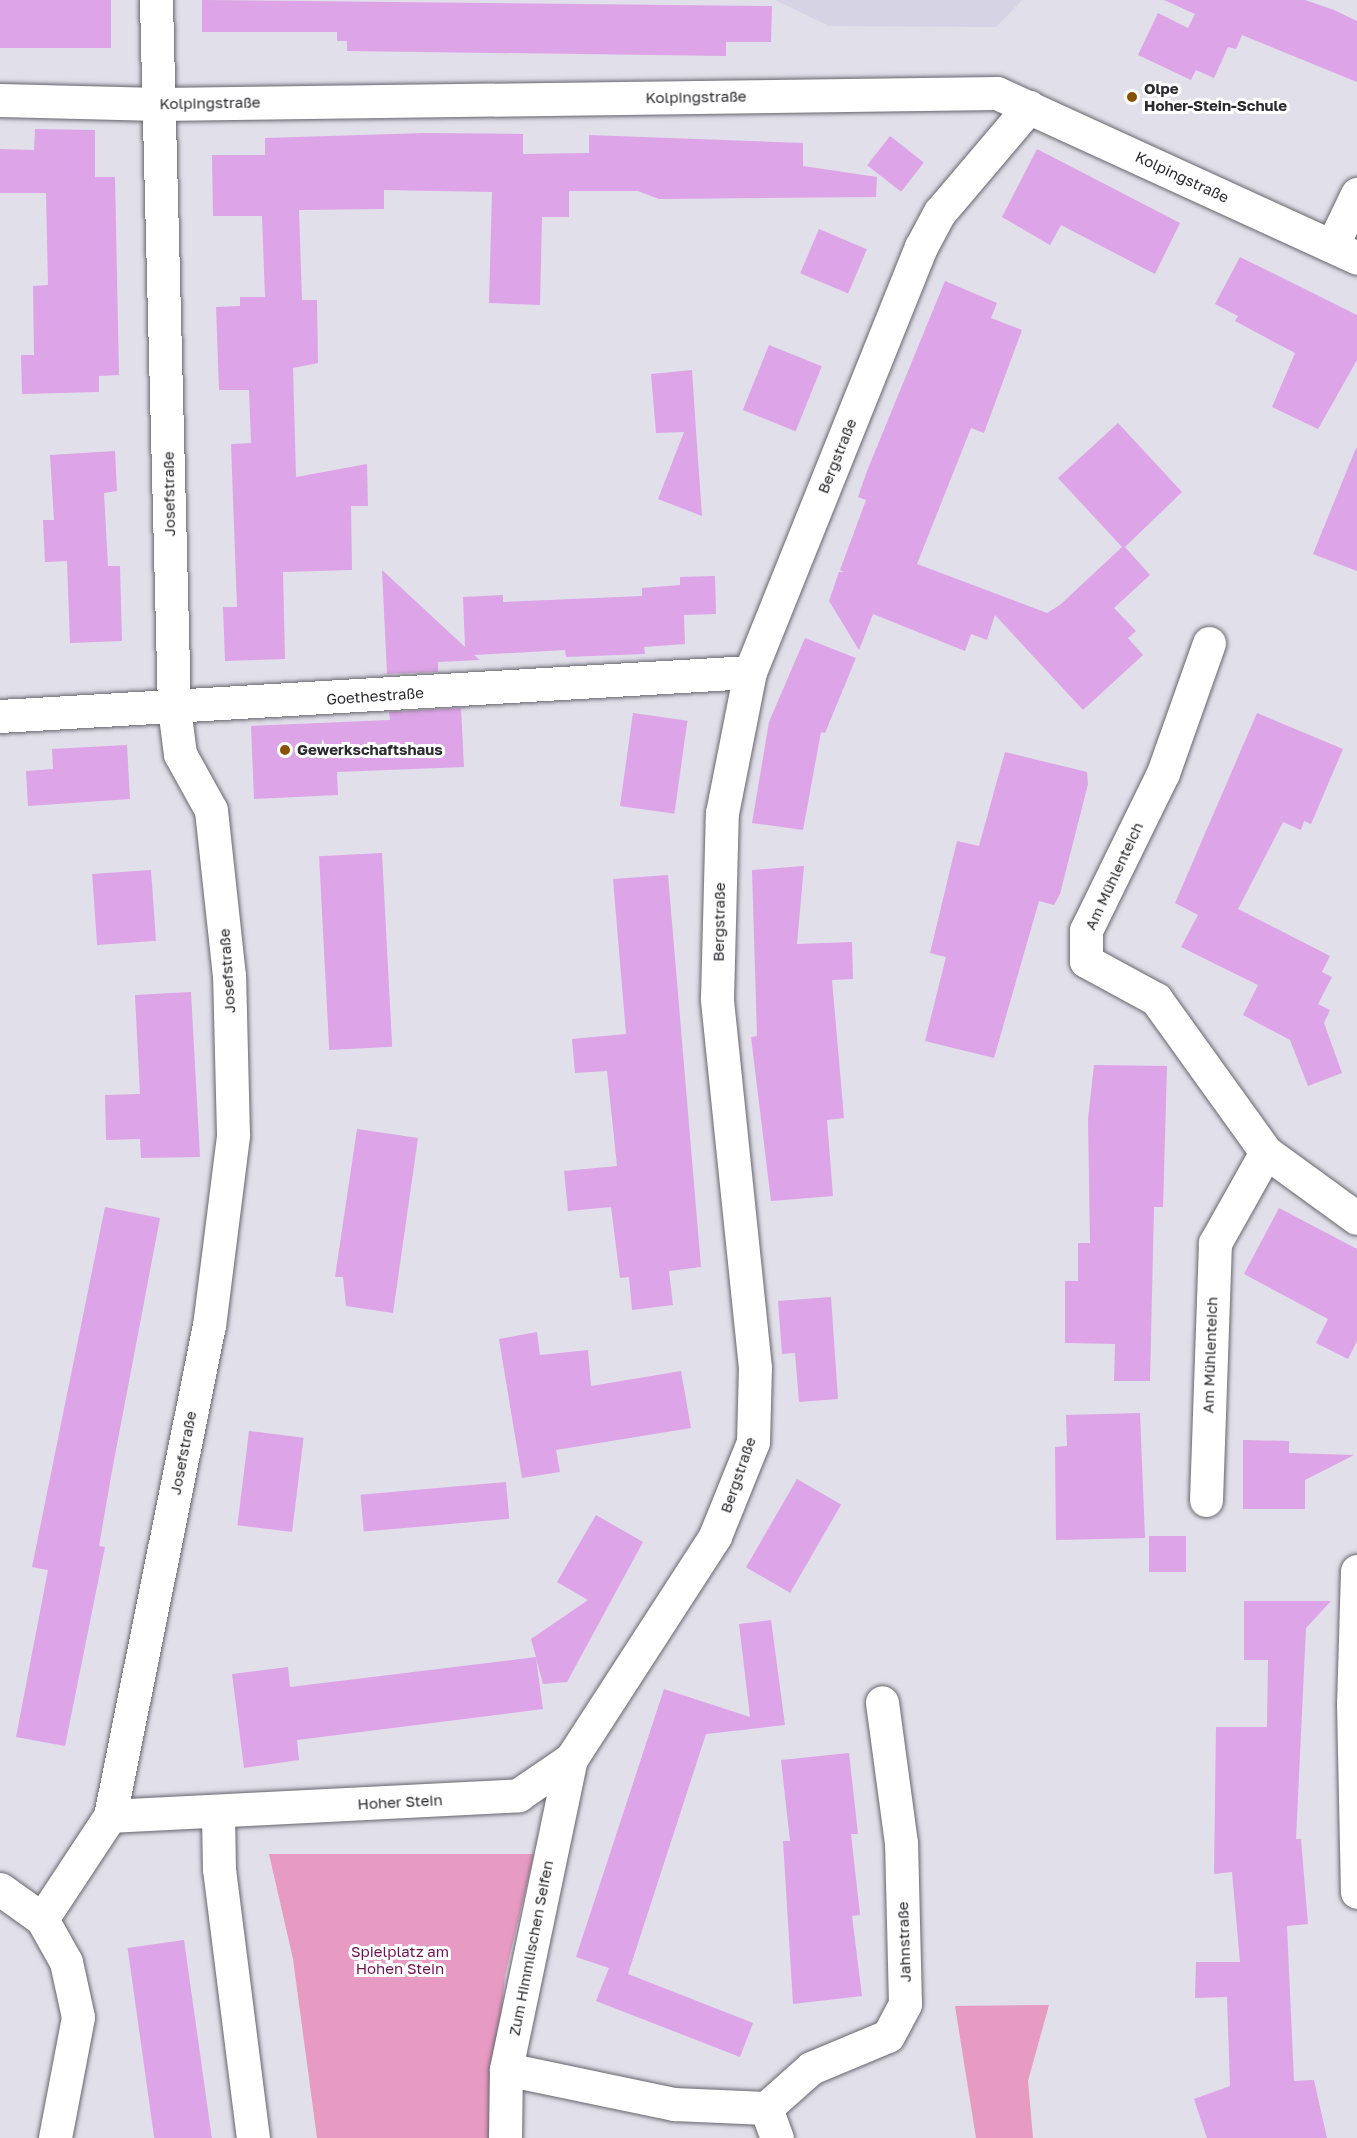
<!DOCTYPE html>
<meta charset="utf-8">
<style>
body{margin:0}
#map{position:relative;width:1357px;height:2138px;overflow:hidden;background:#e1dfe9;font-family:"Golos Text",sans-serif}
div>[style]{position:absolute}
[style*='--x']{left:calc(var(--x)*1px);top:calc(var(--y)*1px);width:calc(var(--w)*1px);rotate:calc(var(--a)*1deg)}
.built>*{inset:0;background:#d6d3e4}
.green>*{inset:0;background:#e89bc2}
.building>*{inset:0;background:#dda4e7;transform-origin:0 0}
.roads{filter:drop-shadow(0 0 2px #67656e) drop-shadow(0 0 2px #67656e)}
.minor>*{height:33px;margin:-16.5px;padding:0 16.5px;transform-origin:16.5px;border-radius:16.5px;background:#fff}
.dots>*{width:16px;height:16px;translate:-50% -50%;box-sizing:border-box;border:3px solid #fff;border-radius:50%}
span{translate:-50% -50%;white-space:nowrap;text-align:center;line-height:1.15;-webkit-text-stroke:6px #fff;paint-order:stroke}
.poi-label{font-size:15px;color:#2b2a2e;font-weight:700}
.left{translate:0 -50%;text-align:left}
.street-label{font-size:15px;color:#2b2a2e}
.park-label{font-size:15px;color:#71114e}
</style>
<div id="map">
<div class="built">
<i style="clip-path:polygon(775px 0,1022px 0,996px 27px,829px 26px)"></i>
</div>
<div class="green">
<i style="clip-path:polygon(269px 1854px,534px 1854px,505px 1976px,489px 2138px,317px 2138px,293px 1959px)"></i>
<i style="clip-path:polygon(1049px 2005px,1028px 2081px,1033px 2138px,976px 2138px,955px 2006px)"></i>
</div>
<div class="building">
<i style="left:0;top:0;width:111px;height:48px"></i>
<i style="clip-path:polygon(202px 0,772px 6px,771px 42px,726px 42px,726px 56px,347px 51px,347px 41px,337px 41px,337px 32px,202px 32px)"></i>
<i style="clip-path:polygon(1164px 0,1305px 0,1334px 10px,1357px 21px,1357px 82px,1242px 35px,1236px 49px,1228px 47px,1214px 78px,1196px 70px,1191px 80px,1138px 55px,1158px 13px,1188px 28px,1195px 14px)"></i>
<i style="clip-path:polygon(35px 129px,95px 130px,95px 177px,115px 177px,119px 375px,99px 376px,99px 392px,22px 394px,21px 355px,34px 355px,33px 286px,48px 285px,46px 193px,0 193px,0 149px,34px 150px)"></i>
<i style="clip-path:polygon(425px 133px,523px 134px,523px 154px,589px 153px,589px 135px,803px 143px,803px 166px,877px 177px,876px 197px,659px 199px,638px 191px,569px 191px,569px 217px,542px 217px,540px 305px,489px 303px,492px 192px,384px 190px,384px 209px,299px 210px,302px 300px,317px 300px,318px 363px,293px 368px,296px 477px,367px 464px,368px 506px,351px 506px,352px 570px,283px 572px,285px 659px,225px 661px,223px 607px,237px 607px,231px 444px,251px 443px,249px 390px,219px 390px,216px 307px,240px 306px,240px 297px,265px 297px,262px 216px,213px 216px,212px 155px,265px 155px,265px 138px)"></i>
<i style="left:890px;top:136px;width:43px;height:37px;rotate:38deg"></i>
<i style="clip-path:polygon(1037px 149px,1180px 223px,1155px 274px,1061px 225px,1050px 245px,1002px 217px)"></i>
<i style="left:819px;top:229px;width:52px;height:48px;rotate:23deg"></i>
<i style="clip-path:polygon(1240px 257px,1357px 315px,1357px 360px,1318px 429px,1272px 407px,1295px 353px,1235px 321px,1238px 316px,1215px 304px)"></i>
<i style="clip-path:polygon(945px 281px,997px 303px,991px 318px,1022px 330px,984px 433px,971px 428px,917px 564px,1047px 613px,1060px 605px,1122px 547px,1058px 478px,1118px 423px,1182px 492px,1125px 547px,1150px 575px,1114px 608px,1136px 631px,1128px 638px,1143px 655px,1083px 710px,995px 615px,987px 640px,971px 634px,965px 651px,873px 614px,859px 650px,829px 601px,839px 572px,844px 572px,840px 570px,866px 500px,858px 497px,867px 471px)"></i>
<i style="left:769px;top:345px;width:57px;height:70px;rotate:22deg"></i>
<i style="clip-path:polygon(692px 370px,696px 431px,702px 516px,658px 499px,684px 432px,656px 433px,651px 374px)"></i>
<i style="clip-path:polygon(1356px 448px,1357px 448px,1357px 571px,1313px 554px)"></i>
<i style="clip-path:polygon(115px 451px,117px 491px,104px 493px,108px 566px,120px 566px,122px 641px,70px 643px,67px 561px,45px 562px,43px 520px,54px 520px,50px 455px)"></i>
<i style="clip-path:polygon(382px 570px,465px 647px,463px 597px,503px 595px,503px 602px,642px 596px,642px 588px,680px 585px,680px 577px,715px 576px,716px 614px,684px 615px,685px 644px,644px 647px,645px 654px,566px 657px,565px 650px,474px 655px,480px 660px,438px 662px,438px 672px,387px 674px)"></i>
<i style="clip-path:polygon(805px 638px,856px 658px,825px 733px,821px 732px,803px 830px,752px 823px,769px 722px)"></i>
<i style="clip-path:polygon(461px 708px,464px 767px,337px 772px,338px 795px,254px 799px,251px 726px,390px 720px,389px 712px)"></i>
<i style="left:633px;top:713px;width:55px;height:94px;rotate:8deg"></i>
<i style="clip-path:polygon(1257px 713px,1343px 749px,1311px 824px,1304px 821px,1301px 830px,1283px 822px,1238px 909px,1330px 956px,1322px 972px,1332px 977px,1318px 1004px,1330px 1010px,1324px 1023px,1342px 1073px,1308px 1086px,1290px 1040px,1243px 1015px,1258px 985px,1181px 947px,1198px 915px,1175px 903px)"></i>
<i style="clip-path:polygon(127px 745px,130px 799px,28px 806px,26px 771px,53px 769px,52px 749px)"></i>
<i style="clip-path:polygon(1005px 752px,1087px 772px,1088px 784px,1060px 894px,1054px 905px,1039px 901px,994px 1058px,925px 1041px,946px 957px,930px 953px,957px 841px,979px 846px)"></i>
<i style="left:382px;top:853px;width:194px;height:63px;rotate:87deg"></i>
<i style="clip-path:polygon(804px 866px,797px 944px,852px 942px,853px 979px,832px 980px,844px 1118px,827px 1120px,833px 1196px,771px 1201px,751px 1037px,757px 1036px,752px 870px)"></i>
<i style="left:151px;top:870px;width:71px;height:59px;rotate:86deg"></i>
<i style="clip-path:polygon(668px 875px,701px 1267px,669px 1271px,673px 1305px,632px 1310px,629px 1277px,620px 1278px,611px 1207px,568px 1211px,564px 1171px,617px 1166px,607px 1071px,575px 1073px,572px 1039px,626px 1034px,613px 879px)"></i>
<i style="clip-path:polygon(191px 992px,200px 1157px,141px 1158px,140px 1139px,106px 1140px,105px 1095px,140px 1094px,135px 995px)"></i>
<i style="clip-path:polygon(1094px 1065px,1167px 1066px,1163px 1207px,1154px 1207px,1150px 1381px,1114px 1381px,1115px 1344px,1065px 1343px,1065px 1281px,1078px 1281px,1078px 1243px,1090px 1243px,1088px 1119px)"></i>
<i style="clip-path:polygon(357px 1129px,418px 1138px,393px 1313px,346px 1306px,343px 1277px,335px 1277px)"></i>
<i style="clip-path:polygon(105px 1207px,160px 1218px,112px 1471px,99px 1546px,105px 1547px,65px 1746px,16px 1737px,48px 1570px,32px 1567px)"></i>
<i style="clip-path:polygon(1279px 1208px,1357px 1249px,1357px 1341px,1348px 1359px,1316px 1343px,1328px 1319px,1244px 1274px)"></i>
<i style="clip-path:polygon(831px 1297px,838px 1399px,799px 1402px,795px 1353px,782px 1354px,778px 1301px)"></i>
<i style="clip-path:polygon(537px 1332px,540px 1355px,588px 1350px,591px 1386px,681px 1371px,691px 1428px,556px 1450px,560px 1472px,522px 1478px,499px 1339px)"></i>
<i style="clip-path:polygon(1140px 1413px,1145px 1538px,1056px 1540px,1055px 1447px,1067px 1446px,1066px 1415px)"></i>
<i style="left:249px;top:1431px;width:55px;height:95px;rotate:7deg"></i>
<i style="clip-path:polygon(1243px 1440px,1289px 1441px,1289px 1453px,1354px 1455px,1305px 1480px,1305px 1509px,1243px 1509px)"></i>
<i style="left:797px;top:1479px;width:51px;height:102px;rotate:30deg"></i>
<i style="left:506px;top:1482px;width:37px;height:146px;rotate:85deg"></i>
<i style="clip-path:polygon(596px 1515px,643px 1542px,567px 1682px,543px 1684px,536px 1658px,543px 1709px,297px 1740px,299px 1760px,244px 1768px,232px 1674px,288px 1667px,290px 1687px,536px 1657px,531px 1639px,588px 1600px,557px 1582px)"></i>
<i style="left:1186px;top:1536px;width:36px;height:37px;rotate:90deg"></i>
<i style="clip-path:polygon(1244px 1601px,1331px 1601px,1306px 1628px,1296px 1839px,1301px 1839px,1308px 1924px,1287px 1926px,1294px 2081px,1314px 2080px,1327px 2138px,1207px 2138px,1194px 2099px,1230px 2086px,1227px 1997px,1195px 1998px,1196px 1962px,1240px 1962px,1232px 1872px,1214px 1874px,1216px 1727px,1267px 1727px,1268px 1660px,1244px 1660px)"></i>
<i style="clip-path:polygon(771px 1620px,785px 1725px,706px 1734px,628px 1974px,753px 2023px,740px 2057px,596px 2001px,609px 1968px,576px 1957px,664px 1689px,750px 1717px,739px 1624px)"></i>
<i style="clip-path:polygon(849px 1753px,858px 1834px,851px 1834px,860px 1915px,852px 1916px,862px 1996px,793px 2004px,783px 1841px,790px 1841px,781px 1760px)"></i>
<i style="left:184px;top:1940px;width:200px;height:57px;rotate:82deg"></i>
</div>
<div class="roads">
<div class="minor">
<i style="--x:0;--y:100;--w:159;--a:1.4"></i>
<i style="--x:159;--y:104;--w:838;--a:-0.75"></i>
<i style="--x:997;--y:93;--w:396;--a:24.6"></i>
<i style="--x:1332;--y:246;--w:58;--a:-64.3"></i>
<i style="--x:1209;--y:643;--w:138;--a:109.5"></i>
<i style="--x:1163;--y:773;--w:175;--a:116.1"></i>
<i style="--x:1086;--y:930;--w:31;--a:90"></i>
<i style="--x:1086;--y:961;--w:80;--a:28.5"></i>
<i style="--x:1156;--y:999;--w:188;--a:54.3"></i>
<i style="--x:1266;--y:1152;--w:112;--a:36"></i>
<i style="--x:0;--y:716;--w:751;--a:-3.36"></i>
<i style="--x:1206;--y:1500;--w:257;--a:-88"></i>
<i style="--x:1215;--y:1243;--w:104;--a:-60.7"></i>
<i style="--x:1357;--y:1571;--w:132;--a:91.7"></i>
<i style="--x:1353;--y:1703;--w:189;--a:88.8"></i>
<i style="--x:218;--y:1813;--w:56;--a:89"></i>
<i style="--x:219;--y:1869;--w:271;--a:82.8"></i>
<i style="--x:110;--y:1816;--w:409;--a:-2.9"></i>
<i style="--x:518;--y:1795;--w:64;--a:-34.2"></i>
<i style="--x:0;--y:1889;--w:52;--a:35.5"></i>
<i style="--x:42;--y:1919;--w:49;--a:60.8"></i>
<i style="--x:66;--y:1962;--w:56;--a:77.7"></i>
<i style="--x:78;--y:2017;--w:123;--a:100.8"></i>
<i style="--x:42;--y:1919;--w:123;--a:-56.6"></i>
<i style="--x:110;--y:1816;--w:500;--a:-78.6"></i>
<i style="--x:209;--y:1326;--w:193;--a:-82.8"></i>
<i style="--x:233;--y:1135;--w:159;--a:-91.4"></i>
<i style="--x:229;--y:976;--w:167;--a:-96.2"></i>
<i style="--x:211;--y:810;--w:64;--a:-119"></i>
<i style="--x:180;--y:754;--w:46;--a:-97.4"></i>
<i style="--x:174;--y:708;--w:708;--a:-91.46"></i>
<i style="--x:506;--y:2069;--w:172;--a:11.8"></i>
<i style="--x:674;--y:2104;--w:92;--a:2.5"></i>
<i style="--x:766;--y:2108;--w:60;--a:-41.6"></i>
<i style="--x:811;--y:2068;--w:83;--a:-22.6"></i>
<i style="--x:888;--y:2036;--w:36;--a:-62"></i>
<i style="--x:905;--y:2004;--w:161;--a:-91.4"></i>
<i style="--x:901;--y:1843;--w:142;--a:-97.7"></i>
<i style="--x:766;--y:2108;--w:32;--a:70"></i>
<i style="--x:505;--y:2138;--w:69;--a:-89.2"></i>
<i style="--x:506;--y:2069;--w:317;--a:-78.2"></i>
<i style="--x:571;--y:1759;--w:265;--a:-57.1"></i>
<i style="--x:715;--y:1536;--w:101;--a:-68"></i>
<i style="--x:753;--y:1442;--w:74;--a:-88.5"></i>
<i style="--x:755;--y:1368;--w:372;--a:-95.9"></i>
<i style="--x:717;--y:998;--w:185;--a:-88.5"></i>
<i style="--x:722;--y:813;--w:144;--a:-78.8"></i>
<i style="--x:750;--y:672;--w:458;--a:-68.1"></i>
<i style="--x:921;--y:247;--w:40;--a:-62"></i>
<i style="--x:940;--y:212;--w:138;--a:-49.7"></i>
</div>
</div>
<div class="dots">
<i style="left:1132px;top:97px;background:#885201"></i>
<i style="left:285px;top:750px;background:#885201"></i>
</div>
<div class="poi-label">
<span class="left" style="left:1144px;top:97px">Olpe<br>Hoher-Stein-Schule</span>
<span class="left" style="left:297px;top:750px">Gewerkschaftshaus</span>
</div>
<div class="street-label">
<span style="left:696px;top:97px;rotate:-1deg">Kolpingstraße</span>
<span style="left:210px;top:103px;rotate:-1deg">Kolpingstraße</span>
<span style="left:1182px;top:177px;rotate:25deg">Kolpingstraße</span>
<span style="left:837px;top:456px;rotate:-68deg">Bergstraße</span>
<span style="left:169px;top:494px;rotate:-91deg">Josefstraße</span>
<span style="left:375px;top:696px;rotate:-4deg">Goethestraße</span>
<span style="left:1114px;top:876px;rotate:-65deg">Am Mühlenteich</span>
<span style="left:719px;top:922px;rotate:-89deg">Bergstraße</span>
<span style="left:227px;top:971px;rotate:-94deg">Josefstraße</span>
<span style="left:1210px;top:1355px;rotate:-88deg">Am Mühlenteich</span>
<span style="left:183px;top:1453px;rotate:-79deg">Josefstraße</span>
<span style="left:738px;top:1475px;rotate:-71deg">Bergstraße</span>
<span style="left:400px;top:1802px;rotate:-3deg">Hoher Stein</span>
<span style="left:904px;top:1942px;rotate:-92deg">Jahnstraße</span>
<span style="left:531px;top:1948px;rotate:-79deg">Zum Himmlischen Seifen</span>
</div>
<div class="park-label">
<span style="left:400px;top:1960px">Spielplatz am<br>Hohen Stein</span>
</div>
</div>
